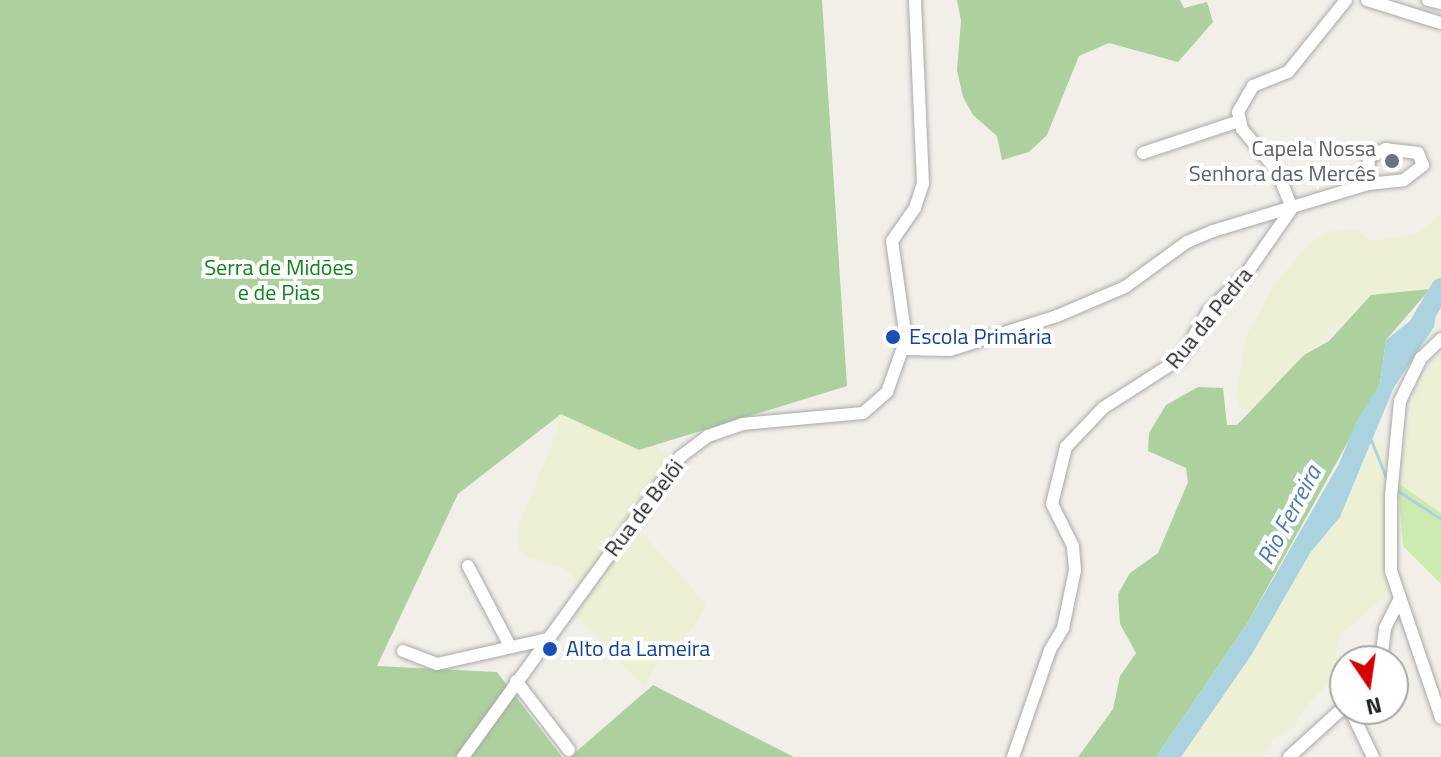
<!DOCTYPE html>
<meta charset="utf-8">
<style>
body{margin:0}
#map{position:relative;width:1441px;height:757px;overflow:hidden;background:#f2efe9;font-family:"Titillium Web",sans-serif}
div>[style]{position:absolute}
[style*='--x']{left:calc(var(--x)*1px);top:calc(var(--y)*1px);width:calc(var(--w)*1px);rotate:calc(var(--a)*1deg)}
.farmland>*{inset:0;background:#eef0d5}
.grass>*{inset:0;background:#cdebb0}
.forest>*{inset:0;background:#add19e}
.water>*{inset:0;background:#aad3df}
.stream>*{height:3px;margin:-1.5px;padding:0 1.5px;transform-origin:1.5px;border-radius:1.5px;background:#aad3df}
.river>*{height:20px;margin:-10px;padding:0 10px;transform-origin:10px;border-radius:10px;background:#aad3df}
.roads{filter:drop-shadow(0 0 2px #a9a9a9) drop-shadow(0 0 2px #a9a9a9)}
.minor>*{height:12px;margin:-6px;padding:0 6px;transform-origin:6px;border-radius:6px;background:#fff}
.dots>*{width:22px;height:22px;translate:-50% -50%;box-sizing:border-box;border:4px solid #fff;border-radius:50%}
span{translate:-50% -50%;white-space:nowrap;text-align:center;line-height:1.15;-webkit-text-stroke:8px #fff;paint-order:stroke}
.worship-label{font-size:22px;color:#5b616d}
.right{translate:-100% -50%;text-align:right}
.park-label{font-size:22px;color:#0c8416}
.street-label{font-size:22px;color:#222}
.transit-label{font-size:22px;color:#164399}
.left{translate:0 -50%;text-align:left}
.water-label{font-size:24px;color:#4a7aab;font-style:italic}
.north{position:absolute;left:1329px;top:645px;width:80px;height:80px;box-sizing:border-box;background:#fff;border:2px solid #a7a7a7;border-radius:50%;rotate:167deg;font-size:22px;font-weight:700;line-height:32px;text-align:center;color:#222}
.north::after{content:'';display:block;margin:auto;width:28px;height:36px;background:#d40000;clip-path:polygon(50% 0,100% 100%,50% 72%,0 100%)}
</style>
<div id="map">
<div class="farmland">
<i style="clip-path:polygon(1441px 214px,1441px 284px,1396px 296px,1371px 295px,1251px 409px,1240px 408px,1236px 395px,1246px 336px,1276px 282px,1312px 241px,1331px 231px,1357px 230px,1371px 241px,1417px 234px)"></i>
<i style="clip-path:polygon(1441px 349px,1441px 513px,1398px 483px,1415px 391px)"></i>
<i style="clip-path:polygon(478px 384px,654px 445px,671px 458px,671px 481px,638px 528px,707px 605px,692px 629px,659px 660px,644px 688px,576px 614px,579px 583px,564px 568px,526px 557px,519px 549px,518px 527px,558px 429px,550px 417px)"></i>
<i style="clip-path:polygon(1373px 442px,1383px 446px,1389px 464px,1393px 590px,1342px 633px,1336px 649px,1340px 671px,1302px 711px,1295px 727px,1273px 738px,1264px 757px,1181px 757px,1252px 654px,1310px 553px,1340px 517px)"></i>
</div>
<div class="grass">
<i style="clip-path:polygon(1398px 483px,1441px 513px,1441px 584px,1403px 546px)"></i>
</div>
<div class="forest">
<i style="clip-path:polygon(0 0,822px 0,847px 386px,639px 450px,561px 414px,458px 494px,377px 666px,497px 672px,562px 757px,0 757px)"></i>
<i style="clip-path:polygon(957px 0,1180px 0,1184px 8px,1207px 2px,1213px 22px,1178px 62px,1109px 43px,1079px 56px,1047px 135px,1029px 152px,1002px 160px,997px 136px,973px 115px,963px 97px,957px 70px,961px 21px)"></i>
<i style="clip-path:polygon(1430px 289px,1386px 340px,1380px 384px,1247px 624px,1156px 757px,1078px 757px,1113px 709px,1120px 676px,1136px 653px,1120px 624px,1118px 594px,1130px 573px,1158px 553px,1188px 482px,1186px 468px,1148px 451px,1149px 433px,1166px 405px,1198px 387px,1223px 388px,1227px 425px,1237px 425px,1304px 355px,1329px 341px,1371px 295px)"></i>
<i style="clip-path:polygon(653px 685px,794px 757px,570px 757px)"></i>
</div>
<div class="water">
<i style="clip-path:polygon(1420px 313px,1436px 313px,1434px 327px,1394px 387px,1340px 517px,1310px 553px,1252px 654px,1181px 757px,1156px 757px,1247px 624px,1339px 464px,1356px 422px,1380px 384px,1386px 340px)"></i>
</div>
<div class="stream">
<i style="--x:1371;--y:440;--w:40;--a:68"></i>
<i style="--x:1398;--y:491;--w:51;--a:33.1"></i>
</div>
<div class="river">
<i style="--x:1412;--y:337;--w:57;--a:-59.4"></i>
</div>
<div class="roads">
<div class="minor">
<i style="--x:1367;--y:0;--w:77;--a:17.3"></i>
<i style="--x:1428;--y:0;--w:13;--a:13"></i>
<i style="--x:1143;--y:153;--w:101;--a:-18.4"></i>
<i style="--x:1292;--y:208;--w:40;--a:-112"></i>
<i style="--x:1277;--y:171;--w:55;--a:-129.8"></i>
<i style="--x:1242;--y:129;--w:17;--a:-103"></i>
<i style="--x:1238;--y:112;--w:30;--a:-60"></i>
<i style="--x:1253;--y:86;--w:38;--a:-22"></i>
<i style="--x:1288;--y:72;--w:92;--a:-51.1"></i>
<i style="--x:1441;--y:339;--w:28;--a:136"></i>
<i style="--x:1421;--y:358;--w:48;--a:116"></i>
<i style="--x:1400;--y:401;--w:96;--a:95.4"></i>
<i style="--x:1391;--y:497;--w:74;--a:90"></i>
<i style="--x:1391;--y:571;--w:155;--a:71.2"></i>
<i style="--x:904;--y:349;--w:46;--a:1.2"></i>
<i style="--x:950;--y:350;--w:112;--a:-17.6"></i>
<i style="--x:1057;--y:316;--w:74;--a:-23.1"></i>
<i style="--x:1125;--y:287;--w:77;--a:-36"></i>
<i style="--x:1187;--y:242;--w:28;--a:-23"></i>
<i style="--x:1213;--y:231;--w:162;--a:-16.9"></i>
<i style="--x:1368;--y:184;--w:36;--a:-6"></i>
<i style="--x:1404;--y:180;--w:24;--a:-38"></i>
<i style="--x:1423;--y:165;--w:13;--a:-113"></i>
<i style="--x:1418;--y:153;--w:32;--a:-173"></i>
<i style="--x:1386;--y:149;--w:19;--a:155"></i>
<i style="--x:1369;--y:157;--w:27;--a:92"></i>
<i style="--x:468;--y:566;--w:90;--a:62.3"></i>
<i style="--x:403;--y:651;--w:36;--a:21"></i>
<i style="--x:437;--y:664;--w:114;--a:-12.7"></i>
<i style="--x:1381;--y:661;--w:33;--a:-83"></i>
<i style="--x:1385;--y:628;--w:33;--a:-63"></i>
<i style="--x:516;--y:681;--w:87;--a:52.5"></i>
<i style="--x:1350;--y:709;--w:53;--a:64.4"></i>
<i style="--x:463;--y:757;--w:370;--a:-54.1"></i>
<i style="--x:680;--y:457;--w:35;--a:-37"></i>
<i style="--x:708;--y:436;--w:36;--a:-19"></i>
<i style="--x:742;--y:424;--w:121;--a:-5.2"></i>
<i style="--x:863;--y:413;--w:32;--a:-41"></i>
<i style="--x:887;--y:392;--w:56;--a:-70.3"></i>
<i style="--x:906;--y:339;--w:99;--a:-98.1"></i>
<i style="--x:892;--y:241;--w:40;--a:-55.1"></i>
<i style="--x:915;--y:208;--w:25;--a:-72"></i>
<i style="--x:923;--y:184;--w:184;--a:-92.5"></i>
<i style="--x:1013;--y:757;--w:113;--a:-70.9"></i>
<i style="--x:1050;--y:650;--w:26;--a:-59"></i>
<i style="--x:1063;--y:628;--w:59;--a:-78.3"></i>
<i style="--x:1075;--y:570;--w:24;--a:-95"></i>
<i style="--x:1073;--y:546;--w:47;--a:-116.6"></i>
<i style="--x:1052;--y:504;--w:59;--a:-76.2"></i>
<i style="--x:1066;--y:447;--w:54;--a:-46.5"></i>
<i style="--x:1103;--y:408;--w:93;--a:-32.7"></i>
<i style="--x:1181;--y:358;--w:53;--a:-59.6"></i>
<i style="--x:1208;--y:312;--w:54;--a:-45"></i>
<i style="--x:1246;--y:274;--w:80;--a:-55.1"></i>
<i style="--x:1289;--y:757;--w:76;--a:-42.3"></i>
</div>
</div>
<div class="dots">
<i style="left:1392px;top:161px;background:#6b7280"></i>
<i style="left:893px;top:337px;background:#1a4fb4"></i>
<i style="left:550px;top:649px;background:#1a4fb4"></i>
</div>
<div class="worship-label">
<span class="right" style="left:1376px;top:161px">Capela Nossa<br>Senhora das Mercês</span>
</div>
<div class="park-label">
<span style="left:279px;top:280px">Serra de Midões<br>e de Pias</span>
</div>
<div class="street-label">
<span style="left:1209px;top:318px;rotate:-51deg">Rua da Pedra</span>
<span style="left:644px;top:508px;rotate:-53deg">Rua de Belói</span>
</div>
<div class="transit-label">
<span class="left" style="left:909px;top:337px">Escola Primária</span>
<span class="left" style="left:566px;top:649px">Alto da Lameira</span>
</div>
<div class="water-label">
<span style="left:1289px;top:515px;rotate:-62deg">Rio Ferreira</span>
</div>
<div class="north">N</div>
</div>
